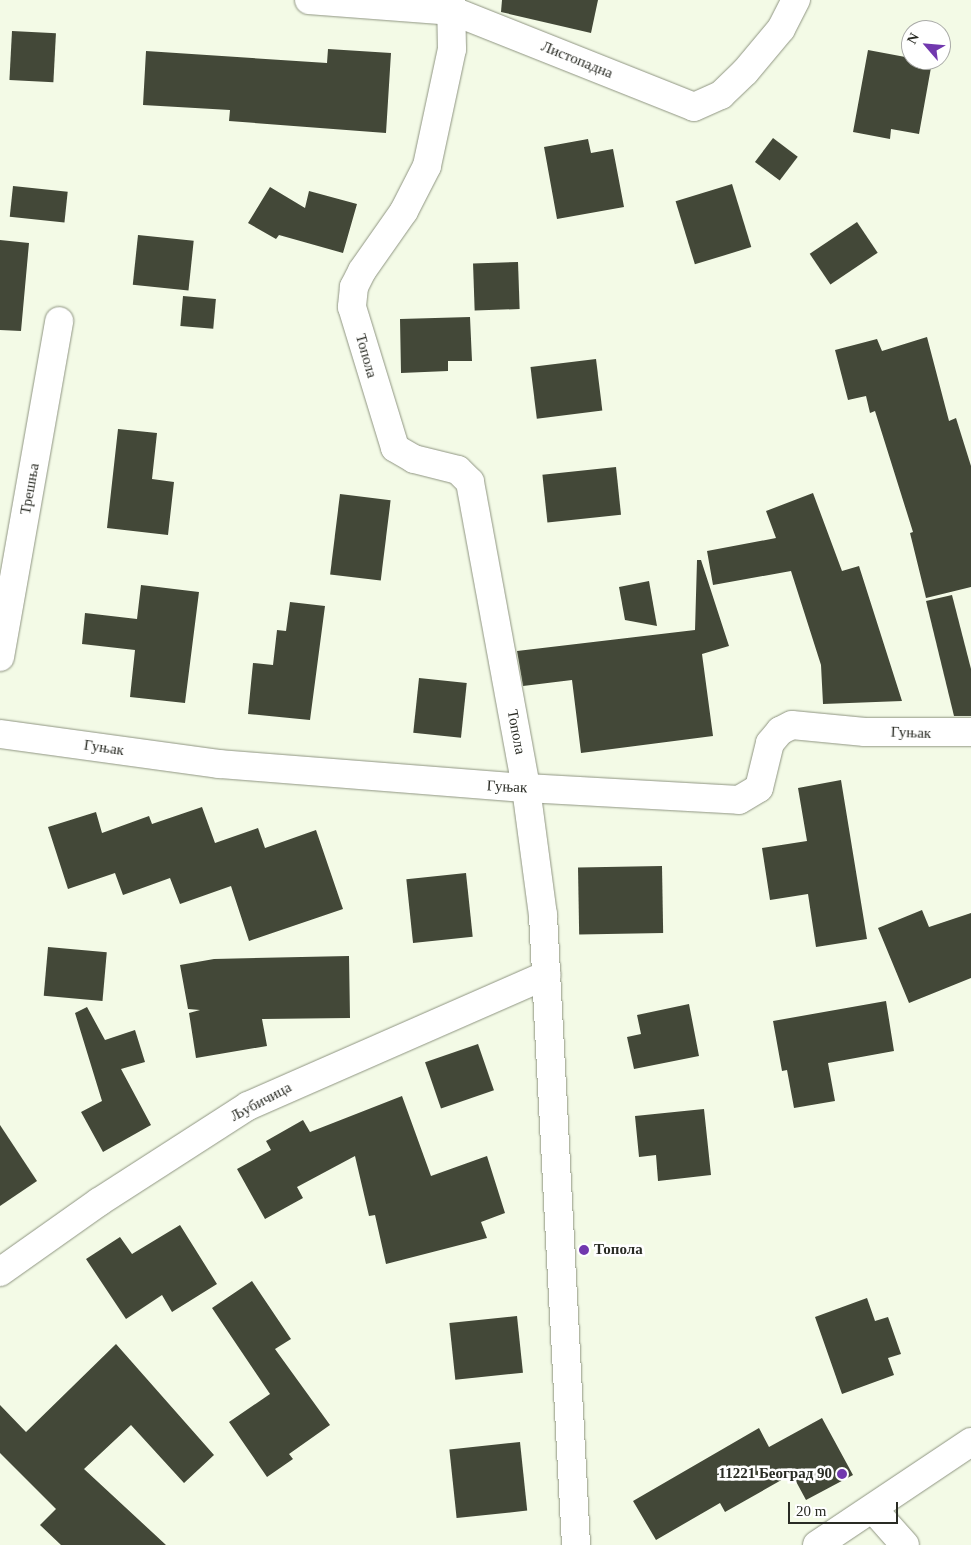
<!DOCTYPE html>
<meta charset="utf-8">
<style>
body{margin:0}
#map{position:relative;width:971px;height:1545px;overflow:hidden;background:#f3fae6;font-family:"Times New Roman",serif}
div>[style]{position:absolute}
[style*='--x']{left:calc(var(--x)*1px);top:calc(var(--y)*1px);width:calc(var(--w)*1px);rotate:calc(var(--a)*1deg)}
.building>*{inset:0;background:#434838;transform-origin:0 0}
.roads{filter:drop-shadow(0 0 1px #8f9582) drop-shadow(0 0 1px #8f9582)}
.minor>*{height:28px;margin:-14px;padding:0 14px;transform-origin:14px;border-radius:14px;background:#fff}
.tertiary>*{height:28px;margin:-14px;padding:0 14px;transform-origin:14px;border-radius:14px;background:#fff}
.dots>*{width:14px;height:14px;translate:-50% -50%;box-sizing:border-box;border:2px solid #fff;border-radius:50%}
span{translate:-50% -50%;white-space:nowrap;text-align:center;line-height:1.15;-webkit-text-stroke:5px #fff;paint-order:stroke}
.street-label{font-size:15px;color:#292b24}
.poi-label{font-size:15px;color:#292b24;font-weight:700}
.left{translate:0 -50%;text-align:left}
.right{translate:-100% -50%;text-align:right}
.north{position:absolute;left:901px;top:20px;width:50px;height:50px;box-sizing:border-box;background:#fff;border:1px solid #a9aaa7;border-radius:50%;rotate:297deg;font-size:14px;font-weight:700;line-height:20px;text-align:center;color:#292b24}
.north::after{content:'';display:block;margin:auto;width:18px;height:22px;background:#7138ae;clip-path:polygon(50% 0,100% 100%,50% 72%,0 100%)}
.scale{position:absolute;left:788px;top:1502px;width:110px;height:22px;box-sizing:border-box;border:2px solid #292b24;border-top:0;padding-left:6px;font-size:15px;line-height:18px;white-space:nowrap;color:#292b24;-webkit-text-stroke:4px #fff;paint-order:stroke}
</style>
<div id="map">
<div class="building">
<i style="clip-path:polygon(502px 0,598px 0,591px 33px,501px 12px)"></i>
<i style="left:12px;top:31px;width:44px;height:49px;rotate:3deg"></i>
<i style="clip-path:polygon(328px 49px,391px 53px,386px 133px,229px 121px,230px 110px,143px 105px,146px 51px,327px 63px)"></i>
<i style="clip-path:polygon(868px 50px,932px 62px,919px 134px,891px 129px,890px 139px,853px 132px)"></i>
<i style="left:773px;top:138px;width:31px;height:30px;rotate:37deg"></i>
<i style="clip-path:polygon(588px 139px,591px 153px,613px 149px,624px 207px,557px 219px,544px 147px)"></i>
<i style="left:732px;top:184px;width:66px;height:59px;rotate:73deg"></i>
<i style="left:13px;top:186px;width:55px;height:31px;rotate:6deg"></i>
<i style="clip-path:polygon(270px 187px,305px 208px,309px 191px,357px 204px,343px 253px,279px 235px,276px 239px,248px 223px)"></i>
<i style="left:857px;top:222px;width:37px;height:57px;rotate:56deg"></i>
<i style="left:138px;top:235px;width:56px;height:50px;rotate:6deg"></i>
<i style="clip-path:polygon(0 240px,29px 243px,21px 331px,0 330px)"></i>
<i style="left:518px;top:262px;width:47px;height:45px;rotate:88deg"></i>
<i style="left:183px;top:296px;width:33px;height:30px;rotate:5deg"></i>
<i style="clip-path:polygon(470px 317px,472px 361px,448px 361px,448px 371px,401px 373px,400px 319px)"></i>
<i style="clip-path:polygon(927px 337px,949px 421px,956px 418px,971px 466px,971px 587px,926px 598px,910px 533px,913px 532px,875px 411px,870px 413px,866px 396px,848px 400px,835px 350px,877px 339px,882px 351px)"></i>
<i style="left:596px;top:359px;width:52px;height:66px;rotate:83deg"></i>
<i style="clip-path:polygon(118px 429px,157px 433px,152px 479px,174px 482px,168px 535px,107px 528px)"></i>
<i style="left:616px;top:467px;width:48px;height:74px;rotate:84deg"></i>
<i style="clip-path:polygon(813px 493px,842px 571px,859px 566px,902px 701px,823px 704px,821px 665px,791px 571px,713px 585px,707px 551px,776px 538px,766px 511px)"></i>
<i style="left:340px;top:494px;width:51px;height:81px;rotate:7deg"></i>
<i style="clip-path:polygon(697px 560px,701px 560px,729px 646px,702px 654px,713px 736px,581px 753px,572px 680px,523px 686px,517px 651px,695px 630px)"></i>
<i style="clip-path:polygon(649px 581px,657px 626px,625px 620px,619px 587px)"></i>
<i style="clip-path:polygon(141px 585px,199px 592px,185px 703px,130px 697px,135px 650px,82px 644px,85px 613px,137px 619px)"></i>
<i style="clip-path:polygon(952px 595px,971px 669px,971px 716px,954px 716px,926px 601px)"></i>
<i style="clip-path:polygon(290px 602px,325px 606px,310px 720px,248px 714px,253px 663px,273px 665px,277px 630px,286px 631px)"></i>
<i style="left:419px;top:678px;width:48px;height:55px;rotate:6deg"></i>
<i style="clip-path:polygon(841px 780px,867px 939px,816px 947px,808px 894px,770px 900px,762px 848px,807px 841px,798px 788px)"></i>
<i style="clip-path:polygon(202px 807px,215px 843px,258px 828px,265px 848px,316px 830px,343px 909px,249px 941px,231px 886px,180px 904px,170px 878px,123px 895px,115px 873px,68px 889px,48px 827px,96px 812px,102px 833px,149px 816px,152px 824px)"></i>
<i style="left:662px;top:866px;width:67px;height:84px;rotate:89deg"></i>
<i style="left:466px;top:873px;width:64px;height:60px;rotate:84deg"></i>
<i style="clip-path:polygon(922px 910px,929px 927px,971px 913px,971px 978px,909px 1003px,878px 928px)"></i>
<i style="left:48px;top:947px;width:59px;height:49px;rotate:5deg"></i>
<i style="clip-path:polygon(349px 956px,350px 1018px,262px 1019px,267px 1046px,196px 1058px,189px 1013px,200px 1010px,188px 1009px,180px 965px,214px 959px)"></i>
<i style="clip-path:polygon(886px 1001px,894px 1051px,828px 1063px,835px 1101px,794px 1108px,787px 1070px,782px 1071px,773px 1021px)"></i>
<i style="clip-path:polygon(689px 1004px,699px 1056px,634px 1069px,627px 1037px,641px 1034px,637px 1015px)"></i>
<i style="clip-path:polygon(87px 1007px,105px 1040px,135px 1030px,145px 1062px,121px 1069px,151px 1125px,103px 1152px,81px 1112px,102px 1101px,75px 1013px)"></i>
<i style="left:478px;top:1044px;width:49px;height:56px;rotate:71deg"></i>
<i style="clip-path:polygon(402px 1096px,431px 1176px,487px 1156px,505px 1213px,481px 1222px,487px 1238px,386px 1264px,375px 1215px,369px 1216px,355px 1156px,297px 1187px,303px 1198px,265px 1219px,237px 1169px,271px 1150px,266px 1141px,303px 1120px,310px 1132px)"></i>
<i style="clip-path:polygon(704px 1109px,711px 1175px,658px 1181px,656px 1155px,639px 1157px,635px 1116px)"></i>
<i style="clip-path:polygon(0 1125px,37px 1181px,0 1206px)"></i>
<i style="clip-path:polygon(180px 1225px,217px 1284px,172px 1312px,162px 1295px,126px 1319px,86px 1259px,120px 1237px,132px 1254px)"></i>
<i style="clip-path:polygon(252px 1281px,291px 1339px,275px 1349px,330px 1425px,289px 1454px,293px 1459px,267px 1477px,229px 1422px,270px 1394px,212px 1308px)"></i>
<i style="clip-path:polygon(867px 1298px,875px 1321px,888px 1317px,901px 1354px,888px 1358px,894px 1375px,842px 1394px,815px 1317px)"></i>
<i style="left:517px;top:1316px;width:57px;height:68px;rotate:84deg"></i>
<i style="clip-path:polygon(116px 1344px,214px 1455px,184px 1483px,131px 1425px,84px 1469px,166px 1545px,61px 1545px,40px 1525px,56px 1509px,0 1453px,0 1405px,26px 1432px)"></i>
<i style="clip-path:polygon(822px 1418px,853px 1475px,806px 1500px,792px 1474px,725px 1512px,720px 1503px,656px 1540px,633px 1501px,759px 1428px,769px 1447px)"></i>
<i style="left:520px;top:1442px;width:69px;height:71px;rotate:84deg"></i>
</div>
<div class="roads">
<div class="minor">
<i style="--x:309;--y:0;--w:144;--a:4.4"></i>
<i style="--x:453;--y:11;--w:259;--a:21.7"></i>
<i style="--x:694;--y:107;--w:30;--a:-24"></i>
<i style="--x:721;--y:95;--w:33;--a:-44"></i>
<i style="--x:745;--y:72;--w:56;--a:-50.1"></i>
<i style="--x:781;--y:29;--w:33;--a:-63"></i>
<i style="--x:451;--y:0;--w:49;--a:88.8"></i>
<i style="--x:452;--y:49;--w:120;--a:102.1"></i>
<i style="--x:427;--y:166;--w:51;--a:117.1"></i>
<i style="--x:404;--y:211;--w:73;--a:125"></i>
<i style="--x:362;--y:271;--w:18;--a:117"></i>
<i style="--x:354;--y:287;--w:20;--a:96"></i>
<i style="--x:352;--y:307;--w:147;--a:73"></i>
<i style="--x:395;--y:448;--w:22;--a:30"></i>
<i style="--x:414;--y:459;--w:45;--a:14"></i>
<i style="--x:458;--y:470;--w:17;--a:45"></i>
<i style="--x:470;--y:482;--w:311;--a:79.6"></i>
<i style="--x:526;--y:788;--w:213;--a:3.2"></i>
<i style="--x:739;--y:800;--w:23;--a:-31"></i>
<i style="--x:759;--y:788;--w:46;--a:-76.3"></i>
<i style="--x:770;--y:743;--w:16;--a:-50"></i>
<i style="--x:780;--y:731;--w:13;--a:-27"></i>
<i style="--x:792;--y:725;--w:73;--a:5.5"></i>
<i style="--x:865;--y:732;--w:106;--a:0"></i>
<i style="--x:0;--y:657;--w:341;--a:-80"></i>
<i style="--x:0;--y:1272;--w:121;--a:-35.3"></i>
<i style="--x:99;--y:1202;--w:177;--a:-32.8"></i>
<i style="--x:248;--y:1106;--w:326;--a:-23.7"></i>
<i style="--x:873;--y:1509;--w:48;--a:48.4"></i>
</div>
<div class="tertiary">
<i style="--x:0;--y:734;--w:221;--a:7.8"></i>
<i style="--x:219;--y:764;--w:308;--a:4.5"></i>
<i style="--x:526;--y:788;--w:128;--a:82.4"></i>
<i style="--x:543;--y:915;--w:631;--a:87"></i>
<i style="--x:817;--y:1545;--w:185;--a:-33.8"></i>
</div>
</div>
<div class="dots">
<i style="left:584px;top:1250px;background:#7138ae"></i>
<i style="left:842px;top:1474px;background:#7138ae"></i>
</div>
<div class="street-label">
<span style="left:577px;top:60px;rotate:22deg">Листопадна</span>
<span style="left:366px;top:356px;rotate:74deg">Топола</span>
<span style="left:30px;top:489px;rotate:-80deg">Трешња</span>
<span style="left:516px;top:732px;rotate:79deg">Топола</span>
<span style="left:911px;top:733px;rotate:2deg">Гуњак</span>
<span style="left:104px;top:748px;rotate:8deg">Гуњак</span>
<span style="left:507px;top:787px;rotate:3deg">Гуњак</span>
<span style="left:261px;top:1102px;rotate:-28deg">Љубичица</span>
</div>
<div class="poi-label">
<span class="left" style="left:594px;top:1250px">Топола</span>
<span class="right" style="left:832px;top:1474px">11221 Београд 90</span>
</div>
<div class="north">N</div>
<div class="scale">20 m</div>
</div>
